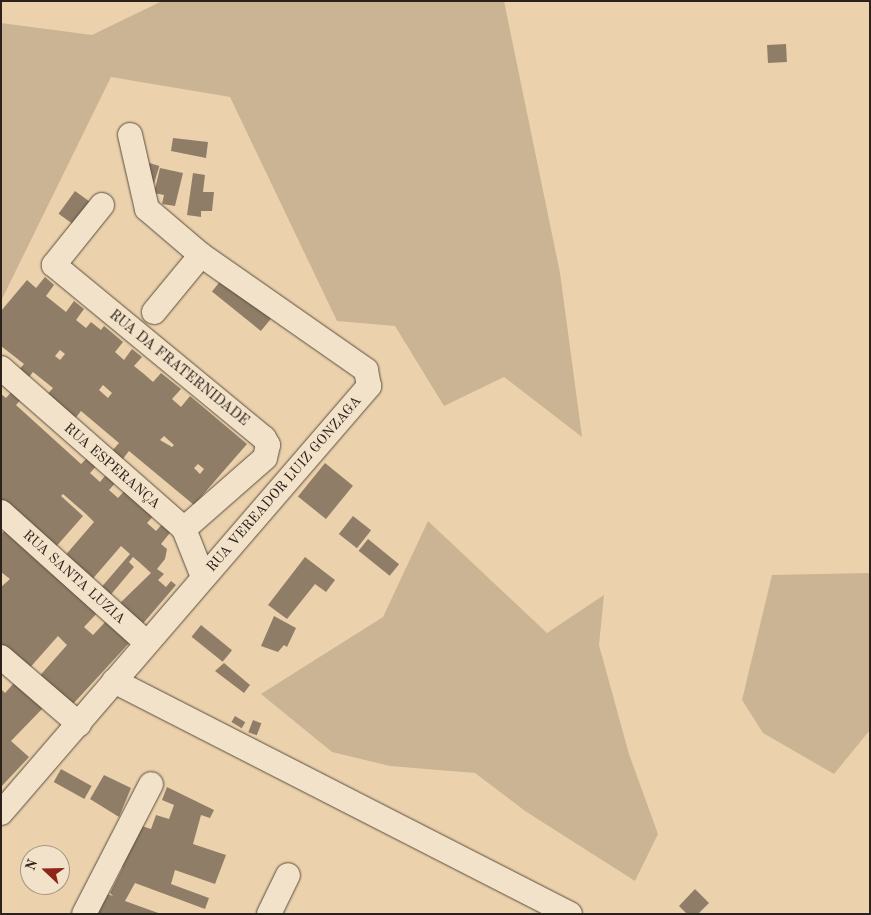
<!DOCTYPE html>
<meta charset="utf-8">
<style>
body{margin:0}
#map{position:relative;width:871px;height:915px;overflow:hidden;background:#ebd2ac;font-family:"Old Standard TT",serif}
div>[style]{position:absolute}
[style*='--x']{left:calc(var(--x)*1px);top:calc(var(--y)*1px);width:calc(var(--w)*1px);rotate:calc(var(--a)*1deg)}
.green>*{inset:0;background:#cbb494}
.building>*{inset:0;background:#907d67;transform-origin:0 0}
.roads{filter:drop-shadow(0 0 1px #5c4d40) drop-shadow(0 0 1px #5c4d40)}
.minor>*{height:24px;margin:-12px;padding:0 12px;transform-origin:12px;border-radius:12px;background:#f2e2c9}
span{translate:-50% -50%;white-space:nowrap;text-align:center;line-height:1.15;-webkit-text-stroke:4.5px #f2e2c9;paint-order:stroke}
.street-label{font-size:14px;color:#2d211c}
.frame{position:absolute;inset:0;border:2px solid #2d211c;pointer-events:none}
.north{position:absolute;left:20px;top:845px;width:50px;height:50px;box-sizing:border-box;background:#f2e2c9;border:1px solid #a39584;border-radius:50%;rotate:291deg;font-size:14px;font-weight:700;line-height:20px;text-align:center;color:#2d211c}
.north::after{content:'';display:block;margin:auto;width:18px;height:22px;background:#8f2418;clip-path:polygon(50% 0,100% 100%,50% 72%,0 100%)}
</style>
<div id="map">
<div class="green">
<i style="clip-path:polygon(162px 1px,504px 1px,560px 273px,582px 437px,504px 377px,444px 406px,395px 326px,337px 321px,230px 97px,111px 77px,1px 301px,1px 23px,92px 35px)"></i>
<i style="clip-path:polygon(428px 521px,547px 633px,604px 595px,599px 645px,629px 754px,658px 834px,635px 881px,525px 811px,475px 773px,390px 766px,332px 752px,261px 694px,383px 617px)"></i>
<i style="clip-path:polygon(870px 573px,870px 730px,834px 774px,763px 733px,742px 700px,772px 575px)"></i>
</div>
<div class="building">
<i style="left:786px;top:44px;width:18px;height:19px;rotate:87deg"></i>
<i style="clip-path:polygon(173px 138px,208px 142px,206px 158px,171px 151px)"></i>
<i style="left:146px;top:162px;width:14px;height:18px;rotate:17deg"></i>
<i style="clip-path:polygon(160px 168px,183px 173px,175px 206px,162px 204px,164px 195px,154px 193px)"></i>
<i style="clip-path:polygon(193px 173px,205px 175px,203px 192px,214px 192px,212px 211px,201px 211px,201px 217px,187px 215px)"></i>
<i style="left:75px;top:191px;width:24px;height:28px;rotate:36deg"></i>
<i style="clip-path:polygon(evenodd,45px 277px,54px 285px,46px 296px,66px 312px,74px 301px,84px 309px,76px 320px,86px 328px,91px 322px,101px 330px,104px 326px,123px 342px,115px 352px,124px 360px,132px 349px,142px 357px,134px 366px,144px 374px,153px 382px,161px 373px,181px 389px,172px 399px,181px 407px,190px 396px,247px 444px,194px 505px,129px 451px,122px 460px,111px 452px,119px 443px,81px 411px,74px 420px,45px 397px,53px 388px,33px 372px,26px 381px,16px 373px,24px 364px,1px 346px,1px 311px,27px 280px,36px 288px,45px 277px,60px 350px,65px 354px,60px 360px,55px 356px,60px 350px,45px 277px,103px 385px,112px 393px,108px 398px,99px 390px,103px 385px,45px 277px,164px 436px,174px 445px,172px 447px,160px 440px,164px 436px,45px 277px,198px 464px,204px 469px,200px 474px,194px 468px,198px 464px)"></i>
<i style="left:222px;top:279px;width:63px;height:16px;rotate:39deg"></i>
<i style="clip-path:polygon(14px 389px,23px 397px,16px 405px,81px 464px,90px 455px,99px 463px,90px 473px,100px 482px,108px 472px,118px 480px,109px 490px,118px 498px,127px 488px,156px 513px,147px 523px,156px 531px,164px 522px,173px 529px,161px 544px,167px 549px,165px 559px,157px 569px,164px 574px,158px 580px,166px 587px,171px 581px,176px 585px,140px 627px,117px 606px,151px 573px,139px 562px,133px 557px,129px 562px,134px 567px,108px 598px,99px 590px,130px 554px,121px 546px,90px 582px,63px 558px,94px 522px,86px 514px,63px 494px,61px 496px,83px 516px,54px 549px,1px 503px,1px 394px,6px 398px)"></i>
<i style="left:325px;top:463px;width:36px;height:43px;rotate:39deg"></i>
<i style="left:353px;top:516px;width:23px;height:23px;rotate:38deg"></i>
<i style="clip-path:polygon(6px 529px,99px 611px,84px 627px,93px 635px,108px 619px,130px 642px,73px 704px,36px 680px,67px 645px,58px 636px,27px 671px,1px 649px,1px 587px,10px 579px,1px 572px,1px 534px)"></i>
<i style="left:368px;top:539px;width:40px;height:15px;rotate:39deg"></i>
<i style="clip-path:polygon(305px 557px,335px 580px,326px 592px,315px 584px,287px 619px,268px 605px)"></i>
<i style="clip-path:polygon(274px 616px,296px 628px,287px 647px,284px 645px,278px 652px,261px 646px)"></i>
<i style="left:201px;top:625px;width:40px;height:15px;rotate:39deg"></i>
<i style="clip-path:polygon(224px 663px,250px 685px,244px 693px,215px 671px)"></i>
<i style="clip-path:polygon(15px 682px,43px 708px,11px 741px,29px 757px,1px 787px,1px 689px,5px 693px)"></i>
<i style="left:235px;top:716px;width:12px;height:7px;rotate:31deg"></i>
<i style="left:253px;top:720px;width:9px;height:13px;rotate:21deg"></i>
<i style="left:61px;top:769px;width:35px;height:15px;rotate:29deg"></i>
<i style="clip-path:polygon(104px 775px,131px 788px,119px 817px,90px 799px)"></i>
<i style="clip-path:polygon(167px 787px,214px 810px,210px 818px,201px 815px,193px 844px,226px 855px,215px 884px,175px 870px,171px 884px,209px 898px,205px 909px,135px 883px,125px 901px,161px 914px,97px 914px,107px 894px,113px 896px,110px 893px,123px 867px,119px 865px,142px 826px,151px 829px,156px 815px,169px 819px,174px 805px,162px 800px)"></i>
<i style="clip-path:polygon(695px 889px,709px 903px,698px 914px,687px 914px,679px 906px)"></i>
</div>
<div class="roads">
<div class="minor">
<i style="--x:102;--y:205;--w:77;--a:128.7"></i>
<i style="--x:54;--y:265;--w:272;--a:39.5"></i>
<i style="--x:264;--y:438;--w:8;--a:60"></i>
<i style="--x:268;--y:445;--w:13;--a:103"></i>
<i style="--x:265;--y:458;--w:108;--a:138.8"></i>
<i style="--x:154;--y:312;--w:74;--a:-50.5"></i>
<i style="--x:1;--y:368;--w:244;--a:41.3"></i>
<i style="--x:184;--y:529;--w:52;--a:68.4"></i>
<i style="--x:1;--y:512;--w:195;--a:41.9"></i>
<i style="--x:1;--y:657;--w:103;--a:40.7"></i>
<i style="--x:114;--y:681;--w:512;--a:27.07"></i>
<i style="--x:1;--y:813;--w:564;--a:-49.24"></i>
<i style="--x:369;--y:386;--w:16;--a:-101"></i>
<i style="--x:366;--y:370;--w:201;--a:-145.1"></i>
<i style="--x:201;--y:255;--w:71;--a:-139.6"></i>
<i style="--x:147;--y:209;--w:76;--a:-102.9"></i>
<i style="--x:84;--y:914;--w:146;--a:-62.7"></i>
<i style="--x:269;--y:914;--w:43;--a:-64"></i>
</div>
</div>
<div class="street-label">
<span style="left:179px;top:368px;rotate:39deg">RUA DA FRATERNIDADE</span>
<span style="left:112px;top:466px;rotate:41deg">RUA ESPERANÇA</span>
<span style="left:284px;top:484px;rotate:-49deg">RUA VEREADOR LUIZ GONZAGA</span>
<span style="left:74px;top:577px;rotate:42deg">RUA SANTA LUZIA</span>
</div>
<div class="frame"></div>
<div class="north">N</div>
</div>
